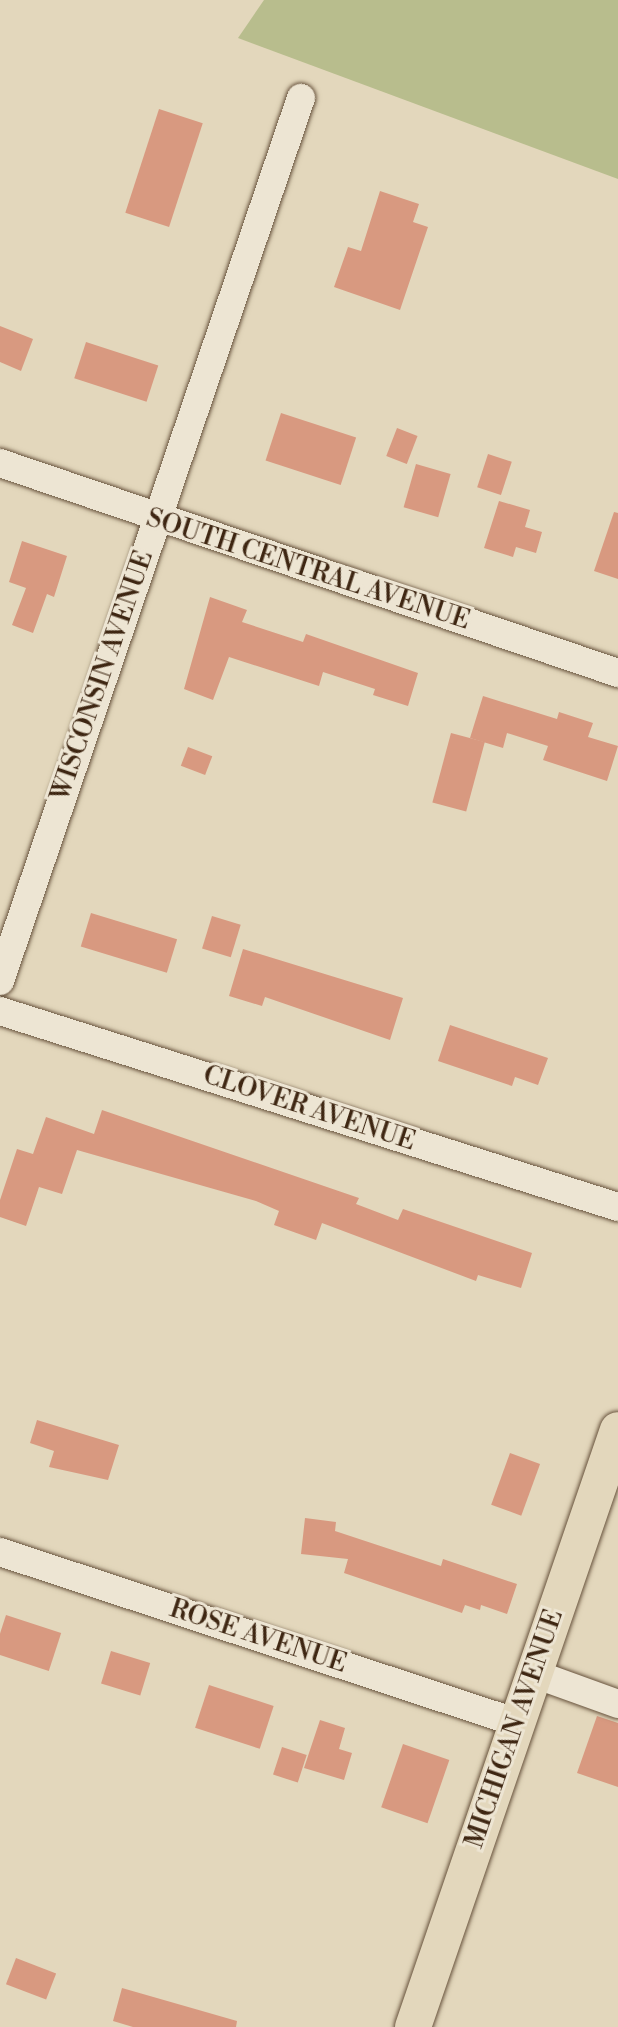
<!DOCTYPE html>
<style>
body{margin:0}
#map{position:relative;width:618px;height:2027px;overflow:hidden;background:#e3d7bc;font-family:"Libre Bodoni",serif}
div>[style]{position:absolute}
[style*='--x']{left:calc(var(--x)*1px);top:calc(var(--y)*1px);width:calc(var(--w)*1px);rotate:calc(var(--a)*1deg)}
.green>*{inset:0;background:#b8bd8d}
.building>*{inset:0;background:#d89980;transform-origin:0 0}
.roads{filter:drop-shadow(0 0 2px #67523c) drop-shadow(0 0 2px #67523c)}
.minor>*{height:28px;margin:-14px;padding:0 14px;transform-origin:14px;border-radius:14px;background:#ede5d3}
.major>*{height:36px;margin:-18px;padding:0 18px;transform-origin:18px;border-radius:18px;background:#e3d7bc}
span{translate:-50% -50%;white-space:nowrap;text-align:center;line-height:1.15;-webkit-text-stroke:6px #ede5d3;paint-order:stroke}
.street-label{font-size:26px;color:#3e2612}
</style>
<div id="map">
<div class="green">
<i style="clip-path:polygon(264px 0,618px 0,618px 179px,238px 38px)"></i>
</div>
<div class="building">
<i style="left:159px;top:109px;width:46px;height:109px;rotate:18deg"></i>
<i style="clip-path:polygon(380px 191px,419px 204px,413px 222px,428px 227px,400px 310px,334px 287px,348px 247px,361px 251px)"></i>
<i style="clip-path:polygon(0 326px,33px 339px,21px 371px,0 362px)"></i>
<i style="left:86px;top:342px;width:76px;height:38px;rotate:18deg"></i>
<i style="left:281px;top:413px;width:79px;height:50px;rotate:18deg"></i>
<i style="left:397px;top:428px;width:22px;height:30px;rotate:21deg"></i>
<i style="left:488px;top:454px;width:25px;height:35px;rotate:18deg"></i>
<i style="left:416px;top:464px;width:36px;height:45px;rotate:16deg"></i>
<i style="clip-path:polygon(499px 501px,530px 510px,525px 527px,542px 532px,536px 553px,516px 547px,513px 557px,484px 548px)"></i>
<i style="clip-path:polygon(614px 512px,618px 513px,618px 579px,594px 571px)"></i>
<i style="clip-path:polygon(22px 541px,67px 556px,54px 597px,47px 594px,33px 633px,12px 625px,26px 588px,9px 582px)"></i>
<i style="clip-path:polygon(210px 597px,247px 610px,242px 622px,303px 642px,306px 634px,418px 673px,408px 706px,373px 695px,375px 689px,323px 672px,319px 686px,229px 657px,213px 700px,184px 689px)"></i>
<i style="clip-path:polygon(483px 696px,557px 719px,559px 712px,593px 723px,588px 737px,618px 746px,607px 781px,543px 760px,548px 746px,507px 733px,503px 748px,470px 738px)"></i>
<i style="left:451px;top:733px;width:35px;height:72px;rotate:15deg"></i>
<i style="left:188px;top:747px;width:26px;height:20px;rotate:21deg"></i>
<i style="left:91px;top:913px;width:90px;height:35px;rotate:17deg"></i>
<i style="left:212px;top:916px;width:30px;height:34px;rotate:17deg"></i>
<i style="clip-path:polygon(243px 949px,403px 998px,390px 1040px,265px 997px,262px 1006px,229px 996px)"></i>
<i style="clip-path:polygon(450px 1025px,548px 1058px,538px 1085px,515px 1077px,512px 1086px,438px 1061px)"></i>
<i style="clip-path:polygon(102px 1110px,359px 1198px,356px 1204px,398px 1220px,403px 1209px,532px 1253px,521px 1288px,478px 1275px,476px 1281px,322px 1223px,316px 1240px,274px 1225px,279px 1211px,256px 1201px,77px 1150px,62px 1194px,39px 1187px,26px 1226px,0 1217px,0 1200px,17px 1149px,33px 1154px,46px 1117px,94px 1134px)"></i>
<i style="clip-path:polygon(37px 1420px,119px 1445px,108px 1480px,49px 1467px,54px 1451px,30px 1443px)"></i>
<i style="left:510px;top:1453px;width:32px;height:55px;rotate:20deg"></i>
<i style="clip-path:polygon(305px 1518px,336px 1522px,335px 1531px,441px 1566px,443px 1559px,517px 1584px,507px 1614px,481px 1605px,480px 1610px,465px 1605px,462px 1613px,344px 1573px,348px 1559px,301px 1554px)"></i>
<i style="left:6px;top:1615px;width:58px;height:40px;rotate:18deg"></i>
<i style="left:111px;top:1651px;width:41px;height:34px;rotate:17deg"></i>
<i style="left:209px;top:1685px;width:68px;height:45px;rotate:18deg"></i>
<i style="clip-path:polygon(597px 1716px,618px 1723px,618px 1787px,577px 1773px)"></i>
<i style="clip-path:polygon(320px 1720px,345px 1728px,339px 1749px,352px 1753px,344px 1780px,304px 1768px)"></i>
<i style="left:403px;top:1744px;width:49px;height:67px;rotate:19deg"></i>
<i style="left:282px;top:1747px;width:26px;height:29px;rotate:18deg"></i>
<i style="left:16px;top:1958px;width:43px;height:28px;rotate:21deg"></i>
<i style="clip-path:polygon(122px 1988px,237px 2021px,236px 2027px,133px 2027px,113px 2021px)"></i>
</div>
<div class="roads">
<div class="minor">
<i style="--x:0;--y:463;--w:653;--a:18.77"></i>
<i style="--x:0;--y:981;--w:933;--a:-71.18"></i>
<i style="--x:0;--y:1011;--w:648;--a:17.6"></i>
<i style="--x:0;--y:1552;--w:542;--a:18.27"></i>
<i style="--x:535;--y:1674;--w:88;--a:19.9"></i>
</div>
<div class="major">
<i style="--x:413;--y:2027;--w:631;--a:-71.05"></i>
</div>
</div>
<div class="street-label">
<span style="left:308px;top:570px;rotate:18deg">SOUTH CENTRAL AVENUE</span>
<span style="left:103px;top:676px;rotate:-71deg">WISCONSIN AVENUE</span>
<span style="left:309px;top:1109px;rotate:18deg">CLOVER AVENUE</span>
<span style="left:258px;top:1637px;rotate:18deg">ROSE AVENUE</span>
<span style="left:515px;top:1729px;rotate:-71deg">MICHIGAN AVENUE</span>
</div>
</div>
